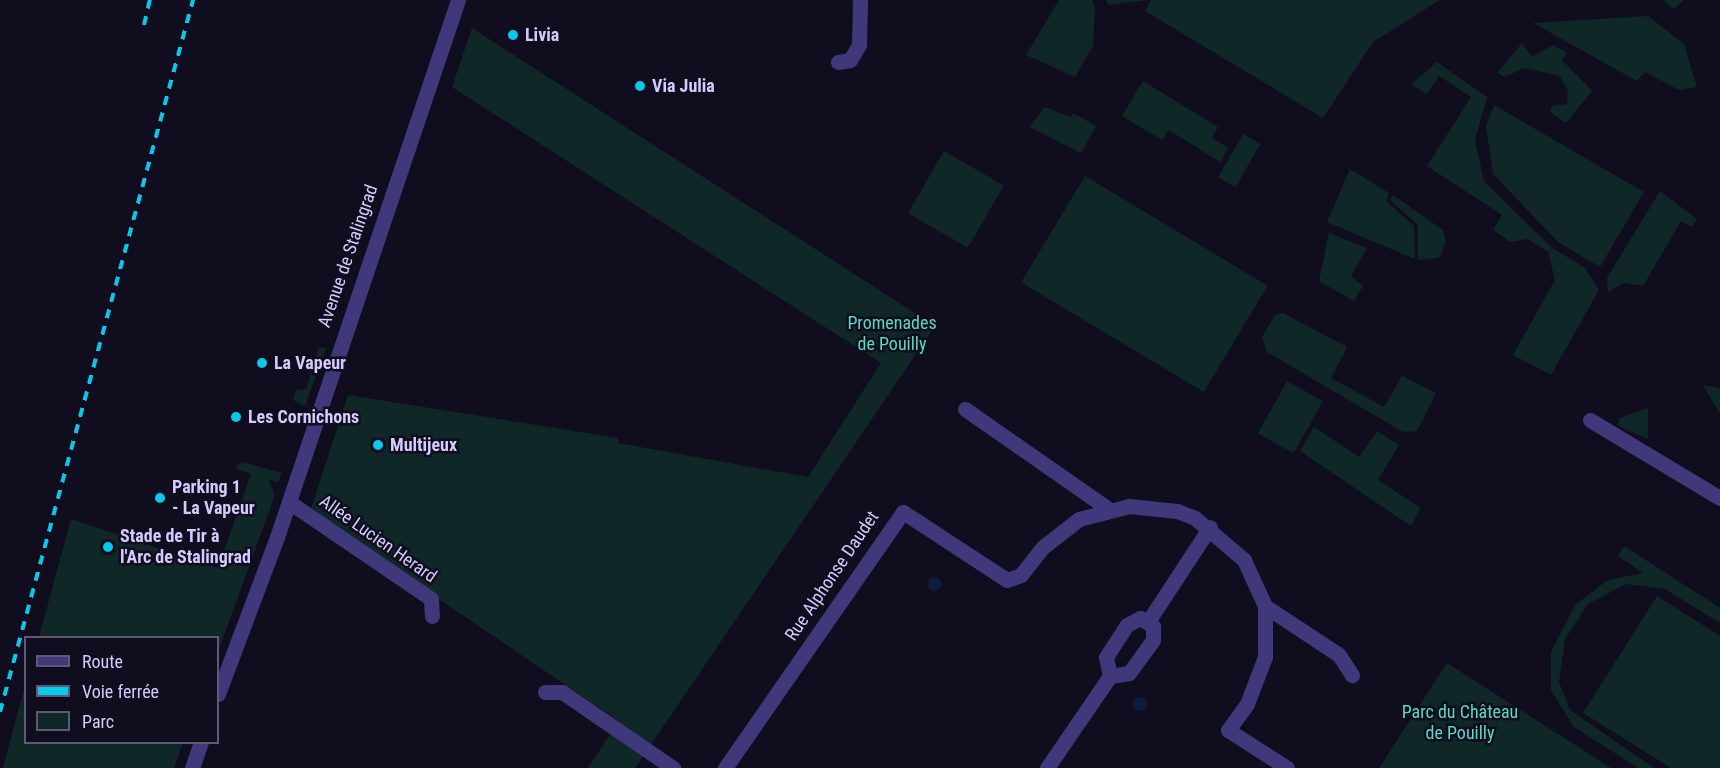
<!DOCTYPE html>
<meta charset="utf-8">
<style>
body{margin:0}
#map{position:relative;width:1720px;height:768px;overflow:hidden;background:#100d1e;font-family:"Roboto Condensed",sans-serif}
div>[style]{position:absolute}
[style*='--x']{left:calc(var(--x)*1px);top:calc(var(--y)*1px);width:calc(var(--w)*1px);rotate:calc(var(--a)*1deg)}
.green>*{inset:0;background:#102727;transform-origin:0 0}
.water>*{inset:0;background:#0c1c3d}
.round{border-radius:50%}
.minor>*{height:15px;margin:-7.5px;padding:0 7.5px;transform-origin:7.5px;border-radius:7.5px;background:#3f397b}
.rail>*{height:4px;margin-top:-2px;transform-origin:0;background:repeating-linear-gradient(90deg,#08c9ec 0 9px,transparent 0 17px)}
.dots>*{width:16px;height:16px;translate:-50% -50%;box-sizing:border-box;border:3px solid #100d1e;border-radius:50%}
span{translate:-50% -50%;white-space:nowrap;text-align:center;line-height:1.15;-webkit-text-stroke:5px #100d1e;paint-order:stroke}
.poi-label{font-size:18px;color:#d4cbfd;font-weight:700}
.left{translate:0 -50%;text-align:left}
.street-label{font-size:18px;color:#d4cbfd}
.park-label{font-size:18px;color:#5bdac1}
.legend{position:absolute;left:24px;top:636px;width:195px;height:108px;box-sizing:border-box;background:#100d1e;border:2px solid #5e5977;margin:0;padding:8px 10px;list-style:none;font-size:18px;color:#d4cbfd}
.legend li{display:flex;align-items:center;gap:12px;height:30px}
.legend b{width:30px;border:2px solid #5e5977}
</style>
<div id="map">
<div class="green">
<i style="clip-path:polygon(1059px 0,1092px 0,1095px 8px,1093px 46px,1075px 77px,1026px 55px)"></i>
<i style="clip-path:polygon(1106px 0,1148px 0,1108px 5px)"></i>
<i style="clip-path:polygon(1151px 0,1440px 0,1373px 42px,1323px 118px,1145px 11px)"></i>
<i style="clip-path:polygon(1662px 0,1684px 0,1674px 9px)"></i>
<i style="clip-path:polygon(1648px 16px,1684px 44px,1697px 87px,1679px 90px,1645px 72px,1637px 81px,1533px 23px)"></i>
<i style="clip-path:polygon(472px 28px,935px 326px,635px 768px,588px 768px,619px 721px,310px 512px,348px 395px,618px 438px,618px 443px,808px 477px,881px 363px,452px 87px)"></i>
<i style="clip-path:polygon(1522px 43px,1532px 57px,1553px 45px,1567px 53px,1562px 60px,1592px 91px,1566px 123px,1550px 112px,1552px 106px,1567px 104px,1568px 91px,1560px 76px,1524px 68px,1505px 77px,1497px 73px)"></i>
<i style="clip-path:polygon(1437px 62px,1487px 97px,1475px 140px,1484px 181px,1552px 248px,1584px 267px,1599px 290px,1551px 375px,1513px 355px,1555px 280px,1548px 252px,1528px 239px,1510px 242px,1493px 230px,1502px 215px,1427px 166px,1471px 97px,1439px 76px,1427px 94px,1411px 84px)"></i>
<i style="clip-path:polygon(1143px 81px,1218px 127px,1212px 138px,1229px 148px,1220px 162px,1169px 130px,1162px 140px,1122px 116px)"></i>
<i style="clip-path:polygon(1494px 105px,1644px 192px,1600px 267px,1558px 242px,1493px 174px,1486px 126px)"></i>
<i style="clip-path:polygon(1044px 107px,1071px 117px,1073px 113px,1096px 126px,1081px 153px,1030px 127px)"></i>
<i style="left:1243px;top:134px;width:20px;height:50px;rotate:30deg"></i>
<i style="left:944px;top:151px;width:69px;height:72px;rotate:30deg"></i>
<i style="clip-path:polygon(1350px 169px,1389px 193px,1386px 201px,1414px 226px,1415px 259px,1327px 222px)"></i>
<i style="left:1085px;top:176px;width:213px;height:124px;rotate:31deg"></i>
<i style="clip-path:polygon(1660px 191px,1697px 219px,1692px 227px,1681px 221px,1643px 286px,1624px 283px,1608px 292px,1607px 278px)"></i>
<i style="clip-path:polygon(1393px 195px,1443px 230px,1446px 242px,1439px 258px,1418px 260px,1418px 225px,1390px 200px)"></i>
<i style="clip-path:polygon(1329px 233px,1367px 248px,1351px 276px,1363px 286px,1354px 301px,1319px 281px)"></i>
<i style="clip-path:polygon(1283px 313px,1347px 347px,1331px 378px,1384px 407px,1402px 376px,1436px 393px,1417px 431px,1403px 432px,1267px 352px,1262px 337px,1275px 315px)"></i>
<i style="clip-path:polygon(319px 347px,326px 348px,305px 406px,293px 400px,296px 390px,306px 389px)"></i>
<i style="left:1287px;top:381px;width:41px;height:60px;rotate:29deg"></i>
<i style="clip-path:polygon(1703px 385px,1720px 388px,1720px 414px)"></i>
<i style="clip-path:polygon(1648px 408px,1648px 439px,1618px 426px,1620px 418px)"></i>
<i style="clip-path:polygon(1314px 427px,1359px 457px,1377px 431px,1399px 445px,1378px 480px,1421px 508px,1411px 526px,1300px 451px)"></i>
<i style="clip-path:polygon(242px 462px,282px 473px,278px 482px,269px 480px,275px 495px,218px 652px,218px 638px,39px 637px,71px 519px,218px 568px,251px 474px,235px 468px)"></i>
<i style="clip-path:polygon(1624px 546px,1720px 608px,1720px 623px,1665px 589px,1626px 584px,1588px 604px,1565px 639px,1559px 682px,1570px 710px,1654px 768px,1638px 768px,1573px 726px,1551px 690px,1551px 652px,1575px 605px,1608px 580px,1643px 573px,1618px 556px)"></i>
<i style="clip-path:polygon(1657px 596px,1720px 636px,1720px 768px,1671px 768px,1583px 713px)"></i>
<i style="clip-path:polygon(1447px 663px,1611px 768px,1379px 768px)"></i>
<i style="clip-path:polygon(25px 685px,26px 742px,183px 743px,174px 768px,3px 768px)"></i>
</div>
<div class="water">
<i class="round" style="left:928px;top:577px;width:14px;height:14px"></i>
<i class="round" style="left:1133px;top:697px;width:14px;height:14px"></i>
</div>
<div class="minor">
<i style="--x:838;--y:62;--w:12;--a:-9"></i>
<i style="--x:850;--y:60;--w:17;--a:-59"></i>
<i style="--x:859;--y:45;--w:45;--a:-88.7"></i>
<i style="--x:965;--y:409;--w:173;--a:34.9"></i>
<i style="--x:1590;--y:420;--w:152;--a:31"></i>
<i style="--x:289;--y:502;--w:172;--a:34.3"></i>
<i style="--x:431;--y:599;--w:17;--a:87"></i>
<i style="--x:1265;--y:606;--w:89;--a:33.5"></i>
<i style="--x:1339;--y:655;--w:24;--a:57"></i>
<i style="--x:1140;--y:618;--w:15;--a:32"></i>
<i style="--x:1153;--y:626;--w:14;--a:90"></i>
<i style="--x:1153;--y:640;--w:41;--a:126"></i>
<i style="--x:1129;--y:673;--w:19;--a:171"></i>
<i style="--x:1110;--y:676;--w:19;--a:-102"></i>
<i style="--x:1106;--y:657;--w:38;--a:-57"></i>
<i style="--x:1127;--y:625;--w:15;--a:-28"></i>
<i style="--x:1149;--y:620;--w:111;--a:-56.7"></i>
<i style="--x:545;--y:692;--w:17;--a:0"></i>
<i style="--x:562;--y:692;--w:135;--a:34.4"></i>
<i style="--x:218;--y:694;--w:168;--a:-69.4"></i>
<i style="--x:277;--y:537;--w:567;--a:-71.37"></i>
<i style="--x:192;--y:768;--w:28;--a:-71"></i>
<i style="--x:725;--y:768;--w:312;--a:-55.2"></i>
<i style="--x:903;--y:512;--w:124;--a:33.2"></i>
<i style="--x:1007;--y:580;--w:15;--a:-20"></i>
<i style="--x:1021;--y:575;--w:36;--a:-52"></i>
<i style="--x:1043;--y:547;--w:46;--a:-37.9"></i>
<i style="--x:1079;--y:519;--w:52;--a:-14.6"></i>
<i style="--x:1129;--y:506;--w:48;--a:5.9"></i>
<i style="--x:1177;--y:511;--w:19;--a:21"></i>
<i style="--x:1195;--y:518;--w:65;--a:40.6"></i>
<i style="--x:1244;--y:560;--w:51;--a:65.5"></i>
<i style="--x:1265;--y:606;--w:51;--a:90"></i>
<i style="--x:1265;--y:657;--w:50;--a:111"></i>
<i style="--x:1247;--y:704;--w:32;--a:126"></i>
<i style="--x:1228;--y:730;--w:70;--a:32.8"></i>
<i style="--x:1047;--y:768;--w:112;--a:-55.6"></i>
</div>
<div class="rail">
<i style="--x:144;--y:25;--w:26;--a:-77"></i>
<i style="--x:0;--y:712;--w:738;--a:-74.83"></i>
</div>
<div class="dots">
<i style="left:513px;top:35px;background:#08c9ec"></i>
<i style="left:640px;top:86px;background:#08c9ec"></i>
<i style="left:262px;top:363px;background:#08c9ec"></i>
<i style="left:236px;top:417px;background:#08c9ec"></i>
<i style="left:378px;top:445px;background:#08c9ec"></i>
<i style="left:160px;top:498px;background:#08c9ec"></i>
<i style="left:108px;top:547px;background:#08c9ec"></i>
</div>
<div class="poi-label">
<span class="left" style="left:525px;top:35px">Livia</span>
<span class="left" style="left:652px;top:86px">Via Julia</span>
<span class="left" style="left:274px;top:363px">La Vapeur</span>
<span class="left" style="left:248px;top:417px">Les Cornichons</span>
<span class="left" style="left:390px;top:445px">Multijeux</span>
<span class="left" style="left:172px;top:498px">Parking 1<br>- La Vapeur</span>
<span class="left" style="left:120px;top:547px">Stade de Tir à<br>l'Arc de Stalingrad</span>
</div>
<div class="street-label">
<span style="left:348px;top:256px;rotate:-71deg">Avenue de Stalingrad</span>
<span style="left:378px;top:539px;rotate:35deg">Allée Lucien Herard</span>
<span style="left:832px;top:576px;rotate:-56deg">Rue Alphonse Daudet</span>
</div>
<div class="park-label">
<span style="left:892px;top:334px">Promenades<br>de Pouilly</span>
<span style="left:1460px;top:723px">Parc du Château<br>de Pouilly</span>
</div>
<ul class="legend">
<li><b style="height:8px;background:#3f397b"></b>Route</li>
<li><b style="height:8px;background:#08c9ec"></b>Voie ferrée</li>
<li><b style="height:16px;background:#102727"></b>Parc</li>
</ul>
</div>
